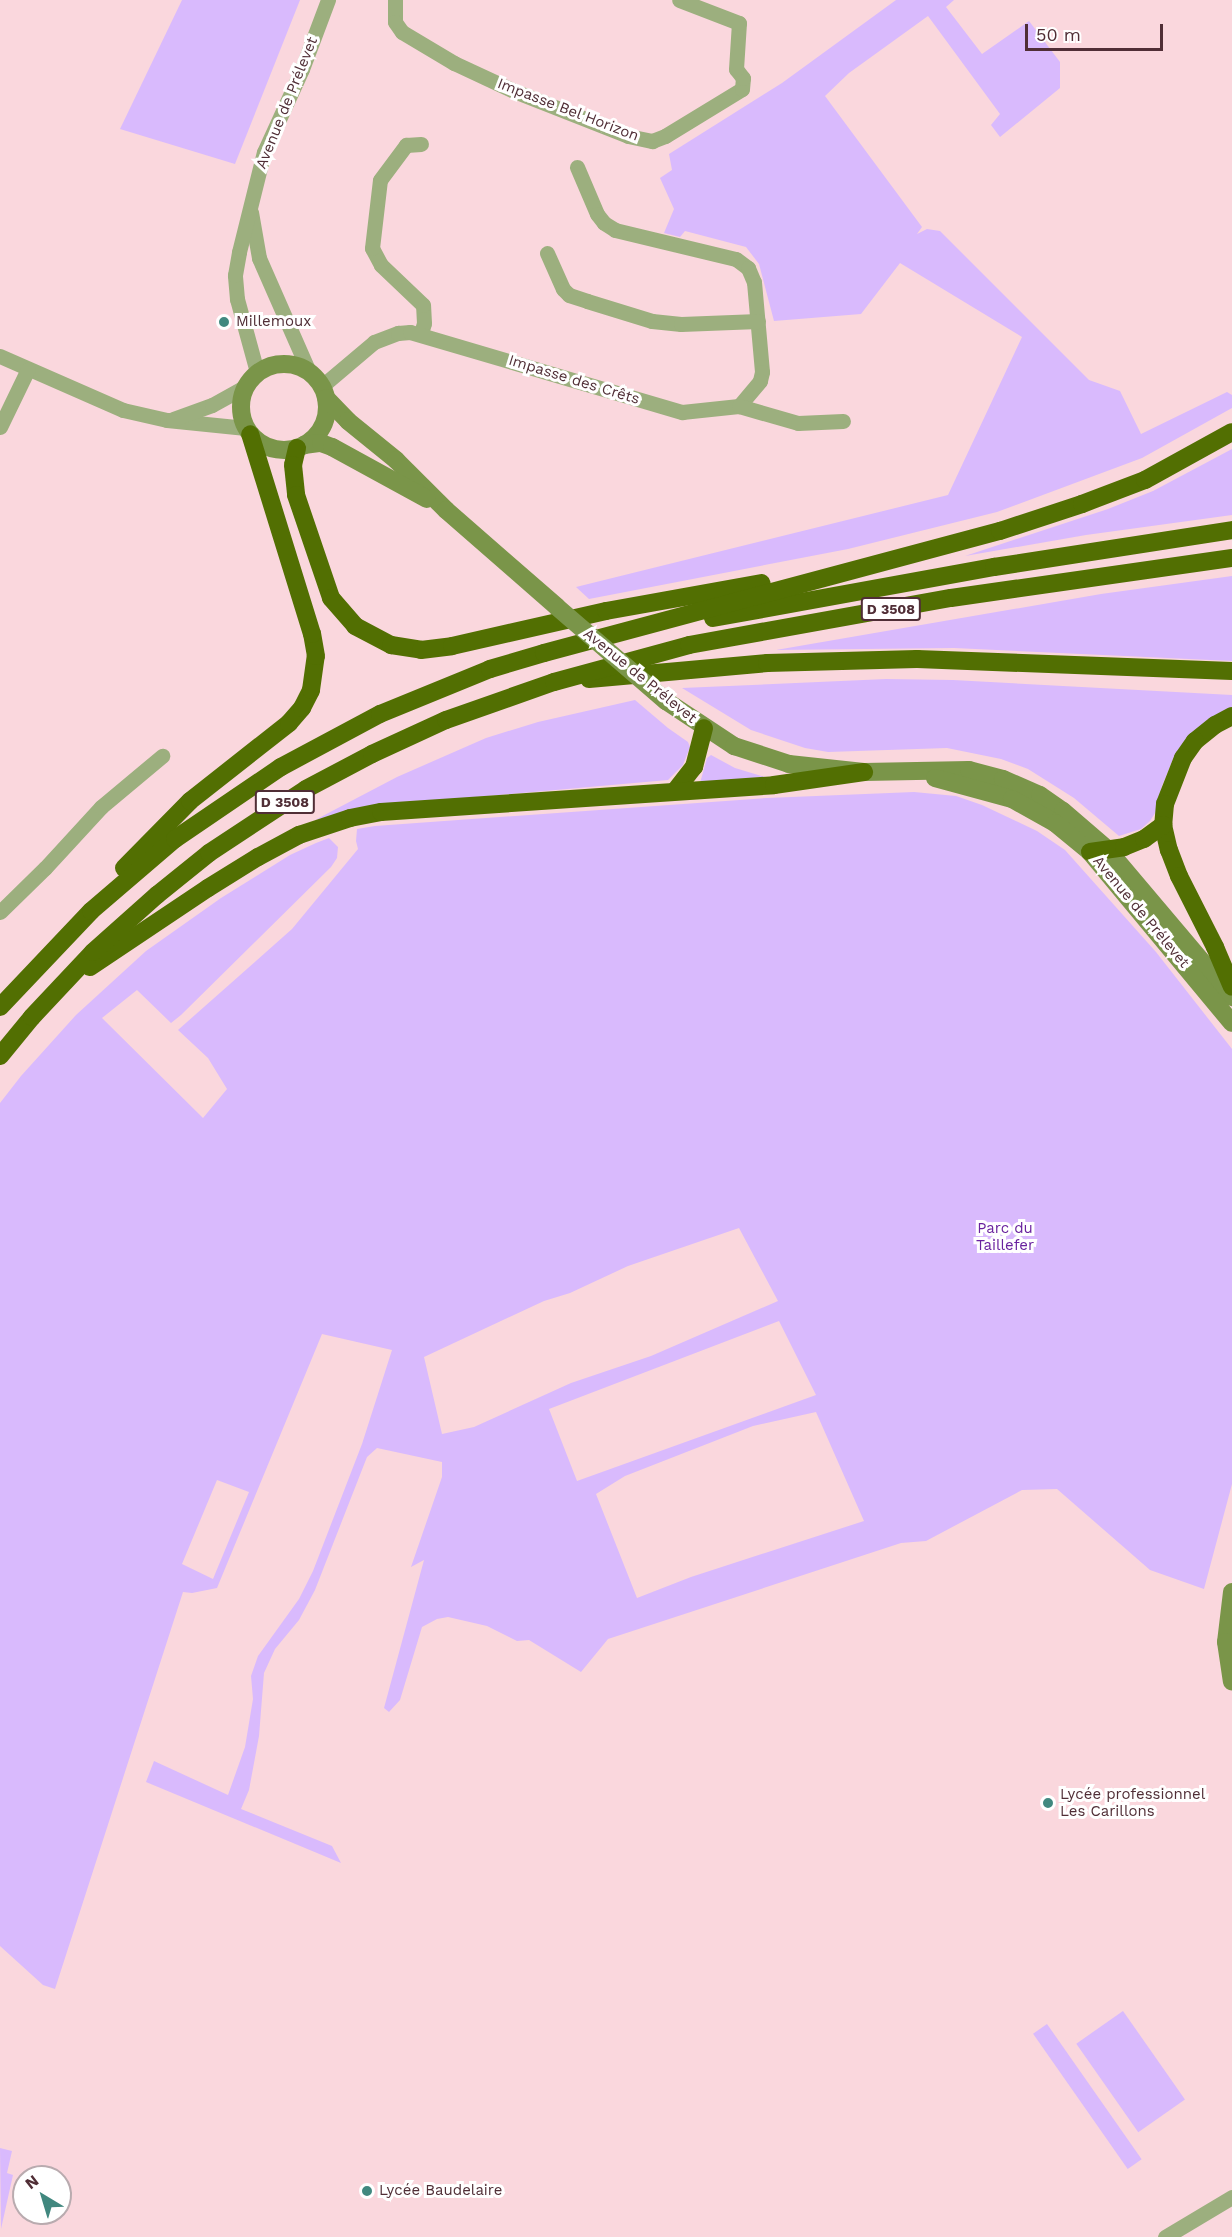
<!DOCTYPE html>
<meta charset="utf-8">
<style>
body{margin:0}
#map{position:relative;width:1232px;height:2237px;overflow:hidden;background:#fad7dd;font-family:"Work Sans",sans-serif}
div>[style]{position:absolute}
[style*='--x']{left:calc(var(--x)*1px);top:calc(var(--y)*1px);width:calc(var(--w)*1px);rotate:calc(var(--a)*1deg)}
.green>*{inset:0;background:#d9bafd;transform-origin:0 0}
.street>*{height:15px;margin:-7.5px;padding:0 7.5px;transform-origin:7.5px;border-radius:7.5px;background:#9caf7e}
.secondary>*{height:18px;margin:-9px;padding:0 9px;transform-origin:9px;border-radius:9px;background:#7a9549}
.secondary>.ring{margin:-9px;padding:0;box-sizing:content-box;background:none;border:18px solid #7a9549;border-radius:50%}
.highway>*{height:18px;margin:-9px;padding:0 9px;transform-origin:9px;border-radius:9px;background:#526f02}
.secondary-bridge>*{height:18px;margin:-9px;padding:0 9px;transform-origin:9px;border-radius:9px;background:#7a9549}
.dots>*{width:16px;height:16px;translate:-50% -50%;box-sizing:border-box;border:3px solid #fff;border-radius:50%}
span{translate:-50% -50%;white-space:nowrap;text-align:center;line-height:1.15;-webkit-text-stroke:6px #fff;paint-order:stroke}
.shield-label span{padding:2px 4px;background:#fff;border:2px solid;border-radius:4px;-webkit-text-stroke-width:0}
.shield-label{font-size:14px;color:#502e36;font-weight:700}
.street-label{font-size:15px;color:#502e36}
.poi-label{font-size:15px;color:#502e36}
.left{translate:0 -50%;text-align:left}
.park-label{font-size:15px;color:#69229e}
.north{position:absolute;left:12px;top:2165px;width:60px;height:60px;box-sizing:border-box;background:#fff;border:2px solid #b9abaf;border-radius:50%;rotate:322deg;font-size:16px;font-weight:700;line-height:24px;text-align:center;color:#502e36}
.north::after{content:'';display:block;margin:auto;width:21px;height:27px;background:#41887f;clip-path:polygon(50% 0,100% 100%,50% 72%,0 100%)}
.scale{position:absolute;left:1025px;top:24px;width:138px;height:27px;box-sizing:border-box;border:3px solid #502e36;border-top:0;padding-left:8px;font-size:18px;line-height:21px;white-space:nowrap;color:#502e36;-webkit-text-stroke:4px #fff;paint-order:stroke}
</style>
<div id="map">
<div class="green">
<i style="clip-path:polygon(182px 0,300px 0,235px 164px,120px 129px)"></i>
<i style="clip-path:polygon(896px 0,954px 0,946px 7px,982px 54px,1029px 21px,1060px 62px,1060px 88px,1000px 137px,991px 125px,1000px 114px,928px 16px,849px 73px,825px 96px,922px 227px,917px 234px,927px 229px,940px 231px,1089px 380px,1120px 391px,1141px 434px,1227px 392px,1232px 395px,1232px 408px,1142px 458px,997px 512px,848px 549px,589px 599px,576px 587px,948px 495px,1022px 337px,900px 263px,861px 314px,774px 321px,759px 264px,746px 247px,685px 231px,680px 237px,664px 233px,674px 209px,660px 178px,672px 170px,669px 154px,782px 83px)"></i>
<i style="clip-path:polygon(1232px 449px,1232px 515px,1086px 535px,965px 556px,1108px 509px,1153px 491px)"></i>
<i style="clip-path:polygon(1232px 576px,1232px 661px,954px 648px,776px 650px,1101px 594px)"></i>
<i style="clip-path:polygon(886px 679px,953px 680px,1232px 695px,1232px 707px,1173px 759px,1162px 786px,1157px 810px,1150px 821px,1141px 829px,1119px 836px,1074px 798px,1028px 769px,1001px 759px,947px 748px,828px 752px,805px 748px,751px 730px,682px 688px)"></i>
<i style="clip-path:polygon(635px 700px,668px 728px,688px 742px,690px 747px,683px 765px,668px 780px,375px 806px,315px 820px,397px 777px,486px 738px,538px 722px)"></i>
<i style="clip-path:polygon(711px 755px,735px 768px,765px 777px,700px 783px,707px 758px)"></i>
<i style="clip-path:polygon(evenodd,914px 792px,956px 796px,982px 805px,1037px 831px,1065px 850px,1156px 952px,1232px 1049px,1232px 1484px,1204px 1589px,1150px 1570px,1057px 1489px,1022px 1490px,926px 1541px,901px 1543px,608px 1639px,581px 1672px,529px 1640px,517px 1641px,487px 1626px,448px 1617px,437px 1619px,422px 1627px,400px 1700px,389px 1712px,384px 1708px,424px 1560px,411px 1567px,442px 1477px,442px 1462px,377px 1448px,367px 1457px,315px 1590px,299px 1620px,275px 1649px,264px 1673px,259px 1736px,249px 1790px,241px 1809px,332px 1846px,341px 1863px,146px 1782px,154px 1761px,228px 1795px,245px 1747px,253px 1699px,251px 1676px,258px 1656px,299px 1599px,313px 1571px,362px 1444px,392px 1350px,322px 1334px,217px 1588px,192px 1593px,183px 1592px,55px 1989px,43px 1985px,0 1946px,0 1103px,21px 1076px,76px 1015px,146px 951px,221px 898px,290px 855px,316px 843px,329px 838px,338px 847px,337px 858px,331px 867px,181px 1015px,171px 1023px,137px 990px,102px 1018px,203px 1118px,227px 1089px,208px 1058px,178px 1030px,292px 929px,358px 849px,356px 841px,357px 829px,375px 826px,767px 798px,914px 792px,739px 1228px,778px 1301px,651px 1356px,571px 1383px,474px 1427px,442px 1434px,424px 1357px,544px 1301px,570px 1293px,628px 1266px,739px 1228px,914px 792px,779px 1321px,816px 1395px,577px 1481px,549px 1409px,779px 1321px,914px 792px,816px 1412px,864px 1521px,691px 1577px,637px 1598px,596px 1494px,625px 1476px,753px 1426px,816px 1412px,914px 792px,217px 1480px,249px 1492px,213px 1579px,182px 1564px,217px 1480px)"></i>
<i style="left:1123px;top:2011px;width:108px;height:57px;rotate:55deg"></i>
<i style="left:1047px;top:2024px;width:165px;height:17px;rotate:55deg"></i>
<i style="clip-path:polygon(0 2148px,12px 2151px,7px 2173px,13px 2175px,1px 2229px)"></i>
</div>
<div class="street">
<i style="--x:395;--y:0;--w:22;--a:90"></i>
<i style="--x:395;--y:22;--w:12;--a:55"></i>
<i style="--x:402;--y:32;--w:61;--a:30.8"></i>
<i style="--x:454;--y:63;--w:66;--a:25"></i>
<i style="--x:514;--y:91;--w:123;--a:21.5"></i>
<i style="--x:628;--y:136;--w:25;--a:12"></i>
<i style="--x:652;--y:141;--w:14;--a:-21"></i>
<i style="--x:665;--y:136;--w:90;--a:-31.4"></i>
<i style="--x:742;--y:89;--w:11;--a:-85"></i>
<i style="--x:743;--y:78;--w:11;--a:-128"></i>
<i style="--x:736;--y:69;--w:46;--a:-86.3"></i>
<i style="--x:739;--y:23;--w:64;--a:-159"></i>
<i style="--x:577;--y:167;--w:51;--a:66.9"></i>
<i style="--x:597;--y:214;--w:11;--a:52"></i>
<i style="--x:604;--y:223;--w:13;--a:32"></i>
<i style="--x:615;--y:230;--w:124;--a:13.5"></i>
<i style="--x:736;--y:259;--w:15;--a:37"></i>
<i style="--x:748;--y:268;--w:15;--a:67"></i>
<i style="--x:754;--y:282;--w:90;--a:84.9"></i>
<i style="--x:762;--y:372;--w:9;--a:103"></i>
<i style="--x:760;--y:381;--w:33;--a:130"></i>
<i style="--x:251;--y:212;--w:47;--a:80.1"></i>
<i style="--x:259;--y:258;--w:124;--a:66.3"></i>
<i style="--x:547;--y:253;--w:39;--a:66"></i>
<i style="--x:563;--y:289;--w:8;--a:45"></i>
<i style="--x:569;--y:295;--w:19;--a:18"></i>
<i style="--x:587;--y:301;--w:68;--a:17.1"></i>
<i style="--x:652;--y:321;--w:29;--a:6"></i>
<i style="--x:681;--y:324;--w:77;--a:-2.2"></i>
<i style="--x:421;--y:333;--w:10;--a:-73"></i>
<i style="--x:424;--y:323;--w:18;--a:-93"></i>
<i style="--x:423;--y:305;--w:58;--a:-136.4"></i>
<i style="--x:381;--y:265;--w:19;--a:-118"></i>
<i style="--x:372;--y:248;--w:68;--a:-83.3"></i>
<i style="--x:380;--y:180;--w:44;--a:-53.4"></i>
<i style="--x:406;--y:145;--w:15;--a:-4"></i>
<i style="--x:0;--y:356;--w:134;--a:23.7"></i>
<i style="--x:123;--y:410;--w:45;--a:12.8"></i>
<i style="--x:167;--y:420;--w:79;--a:5.8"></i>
<i style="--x:257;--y:372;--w:76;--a:-105.3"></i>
<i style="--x:237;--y:299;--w:24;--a:-95"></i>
<i style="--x:235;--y:275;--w:23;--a:-80"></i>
<i style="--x:239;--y:252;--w:103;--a:-76"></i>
<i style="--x:264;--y:152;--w:91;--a:-65.4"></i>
<i style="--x:302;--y:69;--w:74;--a:-69.4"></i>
<i style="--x:322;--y:386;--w:68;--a:-40.2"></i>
<i style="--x:374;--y:342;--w:26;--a:-21"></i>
<i style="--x:398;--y:333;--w:12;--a:-5"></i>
<i style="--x:410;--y:332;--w:284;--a:16.4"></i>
<i style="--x:682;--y:412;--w:57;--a:-6"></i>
<i style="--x:739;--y:406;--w:61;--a:16.1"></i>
<i style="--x:798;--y:423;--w:45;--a:-2.5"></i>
<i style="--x:173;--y:419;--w:41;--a:-19.7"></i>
<i style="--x:212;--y:405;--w:39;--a:-29"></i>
<i style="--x:0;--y:427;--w:64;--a:-64.2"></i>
<i style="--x:0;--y:912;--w:63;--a:-44.4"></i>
<i style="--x:45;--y:868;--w:83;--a:-47.4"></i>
<i style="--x:101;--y:807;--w:80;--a:-39.9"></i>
<i style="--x:1165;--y:2237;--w:78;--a:-30.8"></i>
</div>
<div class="secondary">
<i class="ring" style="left:241px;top:364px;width:68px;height:68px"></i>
<i style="--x:326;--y:398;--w:32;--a:46"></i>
<i style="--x:348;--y:421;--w:62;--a:39.1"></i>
<i style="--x:396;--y:460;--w:71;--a:45"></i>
<i style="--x:446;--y:510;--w:147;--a:41.1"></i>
<i style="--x:304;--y:445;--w:17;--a:-7"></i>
<i style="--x:321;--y:443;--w:12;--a:20"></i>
<i style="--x:332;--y:447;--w:108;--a:28.7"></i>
<i style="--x:666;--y:701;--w:82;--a:33.5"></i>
<i style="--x:734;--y:746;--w:58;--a:18.1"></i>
<i style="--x:789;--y:764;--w:75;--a:6.1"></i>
<i style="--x:864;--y:772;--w:105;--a:-1.1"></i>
<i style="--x:969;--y:770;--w:35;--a:15"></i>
<i style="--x:1003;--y:779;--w:40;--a:23.4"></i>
<i style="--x:1040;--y:795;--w:28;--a:35"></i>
<i style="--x:1063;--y:811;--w:58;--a:40.8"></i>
<i style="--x:1107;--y:849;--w:194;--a:49.8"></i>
<i style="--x:935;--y:778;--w:80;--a:15.3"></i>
<i style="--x:1012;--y:799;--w:49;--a:29.2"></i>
<i style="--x:1055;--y:823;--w:45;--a:39.6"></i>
<i style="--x:1090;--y:852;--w:222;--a:50.3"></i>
<i style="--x:1232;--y:1592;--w:50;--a:96.8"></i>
<i style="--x:1226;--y:1642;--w:40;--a:81.5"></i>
</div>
<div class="highway">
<i style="--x:297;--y:448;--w:17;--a:103"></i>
<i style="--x:293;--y:465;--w:30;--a:84"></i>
<i style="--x:296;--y:495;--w:109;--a:71.2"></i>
<i style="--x:331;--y:598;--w:37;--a:49"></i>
<i style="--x:355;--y:626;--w:41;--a:27.8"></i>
<i style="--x:391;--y:645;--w:30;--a:9"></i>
<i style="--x:421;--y:650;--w:31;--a:-7"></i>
<i style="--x:452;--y:646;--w:158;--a:-12.8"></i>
<i style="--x:606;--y:611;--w:158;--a:-10.2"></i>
<i style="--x:713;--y:618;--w:286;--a:-10.3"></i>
<i style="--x:994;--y:567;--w:241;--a:-8.8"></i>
<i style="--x:589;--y:679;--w:179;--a:-5.1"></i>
<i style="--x:767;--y:663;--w:150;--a:-1.5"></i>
<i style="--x:917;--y:659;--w:315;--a:2.2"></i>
<i style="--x:1232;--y:716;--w:19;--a:152"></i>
<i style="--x:1215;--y:725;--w:26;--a:141"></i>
<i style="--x:1195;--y:741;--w:21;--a:125"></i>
<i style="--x:1183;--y:758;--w:49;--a:111.4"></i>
<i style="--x:1165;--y:804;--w:21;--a:95"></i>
<i style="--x:1163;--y:825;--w:26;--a:77"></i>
<i style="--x:1169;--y:850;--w:28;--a:69"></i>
<i style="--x:1179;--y:876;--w:80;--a:63.1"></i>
<i style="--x:1215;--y:947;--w:43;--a:67"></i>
<i style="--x:675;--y:791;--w:31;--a:-52"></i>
<i style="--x:694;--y:767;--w:40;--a:-75.6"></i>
<i style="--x:1090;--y:852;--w:34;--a:-8"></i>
<i style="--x:1124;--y:847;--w:22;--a:-22"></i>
<i style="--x:1144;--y:839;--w:24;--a:-36"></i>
<i style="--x:124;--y:868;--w:94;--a:-45.4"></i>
<i style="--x:190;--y:801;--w:126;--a:-38.2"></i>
<i style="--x:289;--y:723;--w:20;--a:-49"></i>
<i style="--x:302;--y:708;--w:20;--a:-63"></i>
<i style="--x:311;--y:690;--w:34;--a:-82"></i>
<i style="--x:316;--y:656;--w:22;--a:-100"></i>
<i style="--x:312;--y:634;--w:209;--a:-107.2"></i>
<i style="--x:90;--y:967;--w:142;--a:-33.8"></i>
<i style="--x:208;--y:888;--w:59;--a:-31.8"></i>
<i style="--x:258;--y:857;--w:47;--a:-28.2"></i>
<i style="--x:299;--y:835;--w:54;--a:-18.4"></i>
<i style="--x:350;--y:818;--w:32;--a:-11"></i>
<i style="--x:381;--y:812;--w:394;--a:-3.9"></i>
<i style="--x:774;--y:785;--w:91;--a:-8.2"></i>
<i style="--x:0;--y:1007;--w:132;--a:-46.5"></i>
<i style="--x:91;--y:911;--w:111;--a:-40.6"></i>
<i style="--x:175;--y:839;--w:128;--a:-34.2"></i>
<i style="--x:281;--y:767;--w:112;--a:-28.2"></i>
<i style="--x:380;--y:714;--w:119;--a:-22.2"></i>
<i style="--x:490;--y:669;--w:56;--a:-16.5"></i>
<i style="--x:544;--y:653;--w:472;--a:-15"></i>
<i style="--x:1000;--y:531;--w:86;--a:-18.2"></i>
<i style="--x:1082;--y:504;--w:67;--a:-20.9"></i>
<i style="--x:1145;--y:480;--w:99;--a:-28.9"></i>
<i style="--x:0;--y:1056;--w:50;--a:-50.6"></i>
<i style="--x:32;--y:1017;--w:89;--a:-46.8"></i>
<i style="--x:93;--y:952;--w:86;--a:-41.7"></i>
<i style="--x:157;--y:895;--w:67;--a:-38.9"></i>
<i style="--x:209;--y:853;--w:116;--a:-33.4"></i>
<i style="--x:306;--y:789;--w:75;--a:-27.9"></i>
<i style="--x:372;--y:754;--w:81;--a:-24.7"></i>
<i style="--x:446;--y:720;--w:114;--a:-19.4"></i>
<i style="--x:554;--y:682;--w:140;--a:-15.3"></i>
<i style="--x:689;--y:645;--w:266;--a:-10.2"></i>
<i style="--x:951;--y:598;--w:284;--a:-8.1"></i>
</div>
<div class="secondary-bridge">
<i style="--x:557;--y:607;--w:144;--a:40.8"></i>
</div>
<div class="dots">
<i style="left:224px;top:322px;background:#41887f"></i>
<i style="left:1048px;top:1803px;background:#41887f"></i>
<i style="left:367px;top:2191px;background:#41887f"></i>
</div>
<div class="shield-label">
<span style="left:891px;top:609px">D 3508</span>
<span style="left:285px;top:802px">D 3508</span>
</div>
<div class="street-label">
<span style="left:287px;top:103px;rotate:-68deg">Avenue de Prélevet</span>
<span style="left:568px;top:110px;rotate:21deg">Impasse Bel Horizon</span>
<span style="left:574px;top:380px;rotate:17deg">Impasse des Crêts</span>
<span style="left:640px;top:676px;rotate:39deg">Avenue de Prélevet</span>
<span style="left:1141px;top:912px;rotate:50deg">Avenue de Prélevet</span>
</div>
<div class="poi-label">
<span class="left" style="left:236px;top:322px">Millemoux</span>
<span class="left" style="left:1060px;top:1803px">Lycée professionnel<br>Les Carillons</span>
<span class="left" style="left:379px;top:2191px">Lycée Baudelaire</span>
</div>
<div class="park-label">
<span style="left:1005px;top:1237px">Parc du<br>Taillefer</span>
</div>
<div class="north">N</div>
<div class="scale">50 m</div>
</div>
